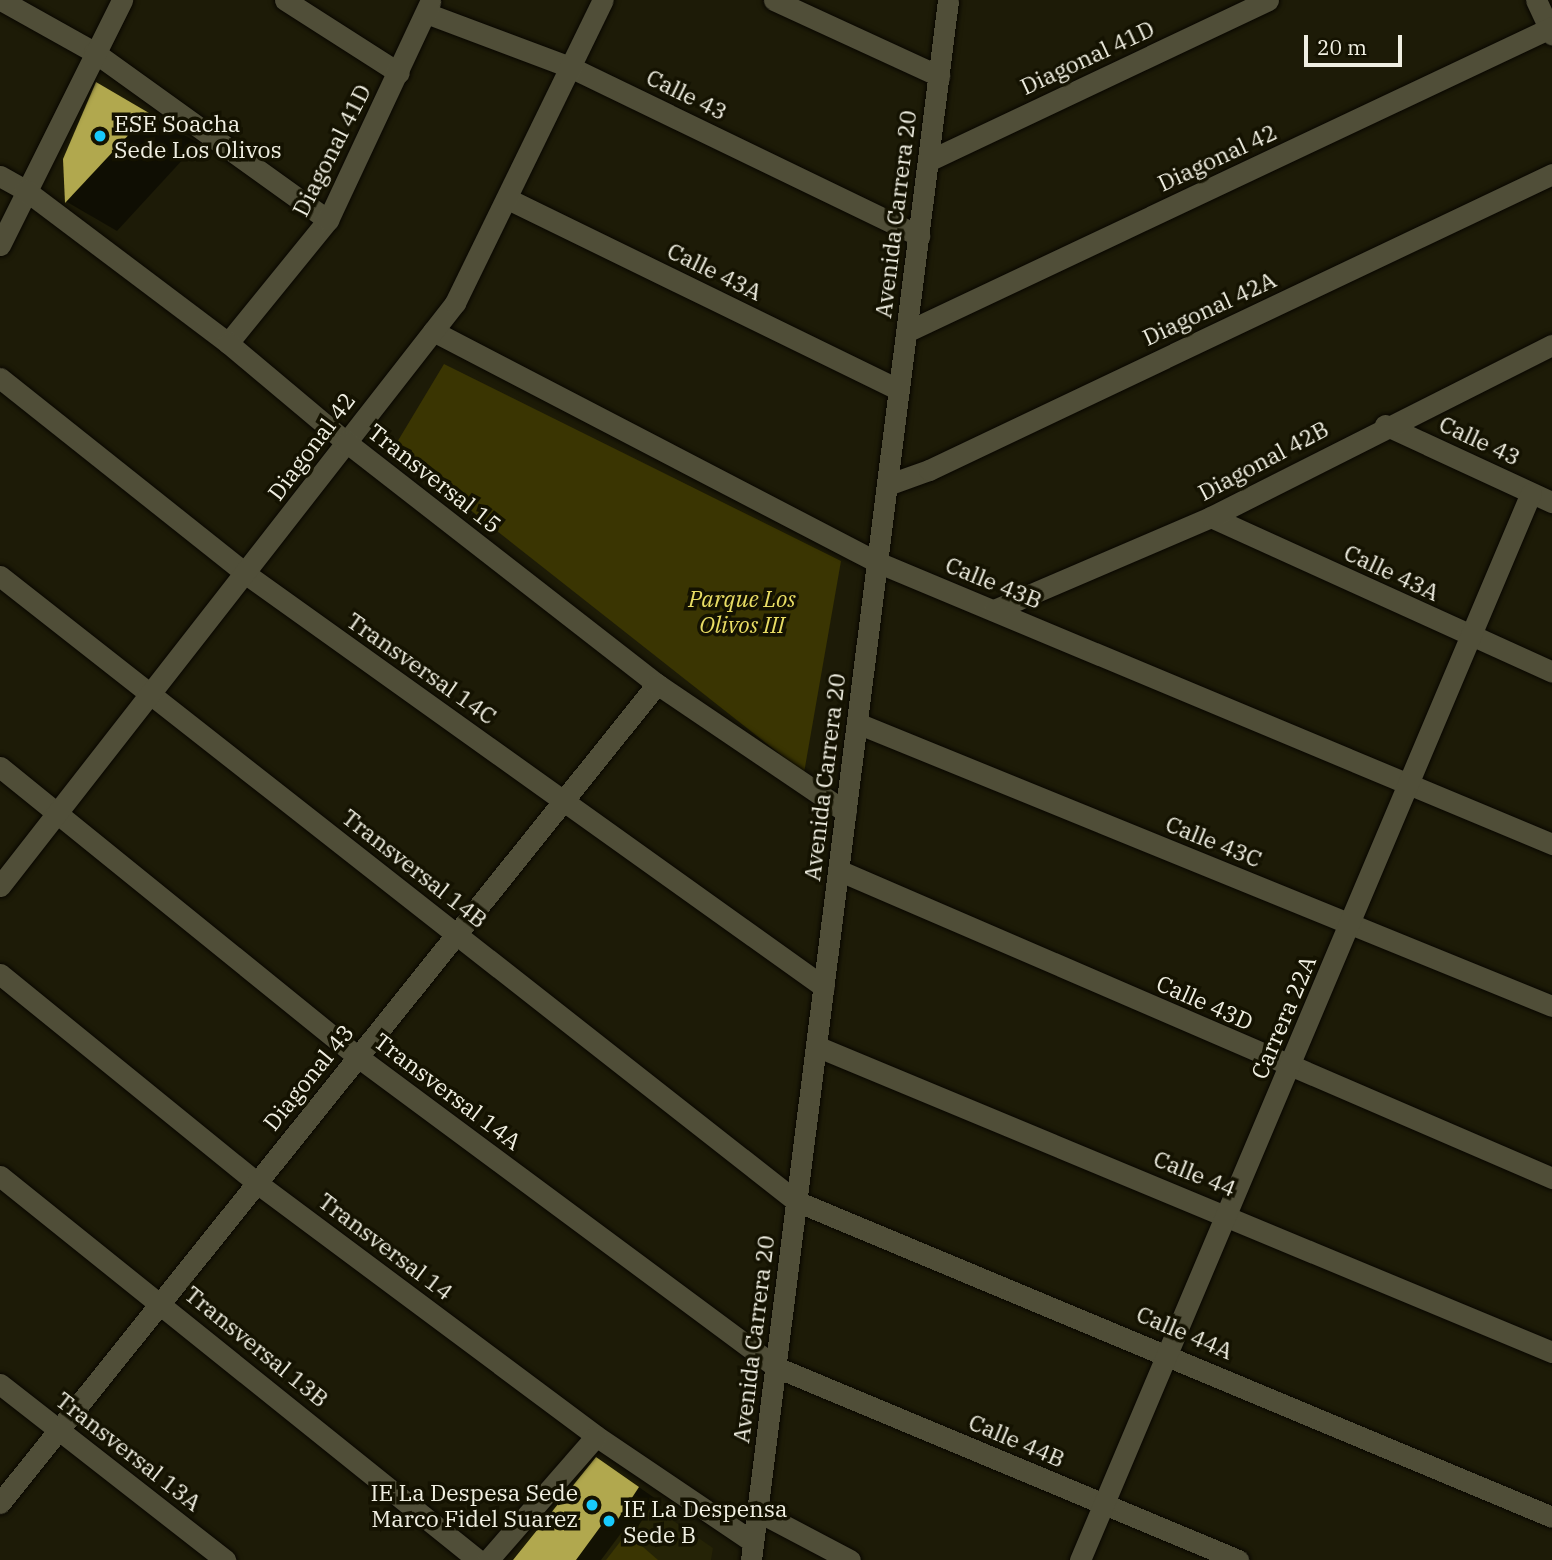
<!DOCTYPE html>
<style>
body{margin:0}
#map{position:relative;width:1552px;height:1560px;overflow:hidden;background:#1d1b07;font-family:"IBM Plex Serif",serif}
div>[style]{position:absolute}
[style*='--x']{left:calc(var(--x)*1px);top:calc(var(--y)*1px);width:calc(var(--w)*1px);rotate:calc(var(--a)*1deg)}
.built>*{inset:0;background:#252306}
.green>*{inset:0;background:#3a3502}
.shadow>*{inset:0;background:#0007}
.building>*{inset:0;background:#b1a84e}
.roads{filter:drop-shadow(0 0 2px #080600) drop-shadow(0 0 2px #080600)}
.minor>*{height:21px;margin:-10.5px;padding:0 10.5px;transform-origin:10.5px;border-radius:10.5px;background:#504e38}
.tertiary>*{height:21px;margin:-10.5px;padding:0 10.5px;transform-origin:10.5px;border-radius:10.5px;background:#504e38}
.dots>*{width:19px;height:19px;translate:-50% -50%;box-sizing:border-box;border:4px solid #141201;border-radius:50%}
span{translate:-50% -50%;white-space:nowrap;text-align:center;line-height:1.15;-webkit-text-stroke:7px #141201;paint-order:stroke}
.street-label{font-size:23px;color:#f0efe2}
.poi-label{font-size:23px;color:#f0efe2}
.left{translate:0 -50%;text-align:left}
.right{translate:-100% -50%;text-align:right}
.park-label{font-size:23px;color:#e9dd64;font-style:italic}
.scale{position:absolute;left:1304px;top:35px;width:98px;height:32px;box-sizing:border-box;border:4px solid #f0efe2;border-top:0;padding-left:9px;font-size:21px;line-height:24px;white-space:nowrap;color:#f0efe2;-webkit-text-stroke:5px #141201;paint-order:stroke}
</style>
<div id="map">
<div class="built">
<i style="clip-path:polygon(596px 1457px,639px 1487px,634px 1494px,713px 1548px,711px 1560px,513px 1560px)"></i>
</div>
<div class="green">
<i style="clip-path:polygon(444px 364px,841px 561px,804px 773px,393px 449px)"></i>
<i style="clip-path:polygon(627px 1533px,658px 1560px,606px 1560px)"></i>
</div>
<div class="shadow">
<i style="clip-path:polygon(97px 85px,198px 143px,117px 231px,67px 202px,64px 159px)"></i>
<i style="clip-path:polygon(614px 1470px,656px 1499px,637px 1528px,628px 1524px,601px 1560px,515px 1560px)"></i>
</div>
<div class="building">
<i style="clip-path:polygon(96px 82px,149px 113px,65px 203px,63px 159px)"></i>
<i style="clip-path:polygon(596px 1457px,639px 1487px,618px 1519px,609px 1515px,576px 1560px,513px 1560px)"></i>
</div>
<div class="roads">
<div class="minor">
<i style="--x:1;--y:0;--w:107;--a:29.2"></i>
<i style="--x:94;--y:52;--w:288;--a:35.7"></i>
<i style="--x:285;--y:0;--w:135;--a:32.6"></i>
<i style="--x:774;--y:0;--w:182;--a:24.7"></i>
<i style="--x:1536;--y:0;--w:38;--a:65"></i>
<i style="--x:426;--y:13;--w:154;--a:20.6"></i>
<i style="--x:570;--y:67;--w:388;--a:25.8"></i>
<i style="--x:928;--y:161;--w:376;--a:-25.3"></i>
<i style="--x:508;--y:199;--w:435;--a:26"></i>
<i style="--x:0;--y:245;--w:274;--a:-63.5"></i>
<i style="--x:433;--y:331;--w:500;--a:27.49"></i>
<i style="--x:877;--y:562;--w:732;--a:22.67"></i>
<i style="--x:906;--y:332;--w:714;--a:-25.27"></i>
<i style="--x:228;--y:343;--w:159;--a:-50.9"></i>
<i style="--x:328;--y:220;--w:241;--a:-64.9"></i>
<i style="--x:0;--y:378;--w:315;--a:38.5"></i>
<i style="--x:246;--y:574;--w:710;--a:35.55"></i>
<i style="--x:1385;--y:425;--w:184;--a:24.8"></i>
<i style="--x:887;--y:485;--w:45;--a:-19.7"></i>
<i style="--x:929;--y:470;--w:690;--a:-25.41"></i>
<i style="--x:1211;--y:517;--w:375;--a:24.4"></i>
<i style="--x:0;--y:576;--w:1012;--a:38.14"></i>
<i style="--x:796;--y:1201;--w:819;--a:22.68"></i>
<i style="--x:994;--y:610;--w:236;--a:-23.2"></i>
<i style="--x:1211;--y:517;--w:382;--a:-26.8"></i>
<i style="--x:857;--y:723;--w:750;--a:22.16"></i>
<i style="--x:0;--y:767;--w:461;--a:39"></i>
<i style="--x:358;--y:1057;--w:520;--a:36.56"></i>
<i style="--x:776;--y:1367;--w:501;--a:22.67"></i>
<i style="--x:838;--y:870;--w:778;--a:23.33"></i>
<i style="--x:0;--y:886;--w:740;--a:-52.03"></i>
<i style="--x:455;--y:303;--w:337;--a:-64"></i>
<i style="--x:0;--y:974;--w:331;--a:39.1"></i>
<i style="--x:257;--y:1183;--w:423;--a:36.7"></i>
<i style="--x:596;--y:1436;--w:189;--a:34"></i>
<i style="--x:816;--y:1046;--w:797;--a:22.58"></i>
<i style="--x:0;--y:1176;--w:613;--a:38.78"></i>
<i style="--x:0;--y:1384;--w:286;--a:38"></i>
<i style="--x:0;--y:1503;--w:1050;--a:-51.26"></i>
<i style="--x:757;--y:1511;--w:105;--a:27.8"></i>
<i style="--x:488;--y:1560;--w:164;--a:-48.9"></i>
<i style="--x:1080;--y:1560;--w:1158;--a:-67.09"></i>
</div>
<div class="tertiary">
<i style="--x:0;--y:176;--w:29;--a:29"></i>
<i style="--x:25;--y:190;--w:254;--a:37"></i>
<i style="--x:228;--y:343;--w:154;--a:40"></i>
<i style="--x:346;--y:442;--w:394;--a:37.9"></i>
<i style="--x:657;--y:684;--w:228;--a:34.1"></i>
<i style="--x:751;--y:1560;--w:1572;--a:-82.8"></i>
</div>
</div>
<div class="dots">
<i style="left:100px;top:136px;background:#18cafc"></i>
<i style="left:592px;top:1505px;background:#18cafc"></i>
<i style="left:609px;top:1521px;background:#18cafc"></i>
</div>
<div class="street-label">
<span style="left:1087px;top:57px;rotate:-25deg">Diagonal 41D</span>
<span style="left:687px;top:94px;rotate:26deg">Calle 43</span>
<span style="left:331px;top:150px;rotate:-63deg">Diagonal 41D</span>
<span style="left:1217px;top:157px;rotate:-25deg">Diagonal 42</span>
<span style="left:895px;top:214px;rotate:-83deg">Avenida Carrera 20</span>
<span style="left:715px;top:271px;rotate:26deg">Calle 43A</span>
<span style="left:1209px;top:308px;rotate:-25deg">Diagonal 42A</span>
<span style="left:1480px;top:440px;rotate:25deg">Calle 43</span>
<span style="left:311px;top:446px;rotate:-53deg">Diagonal 42</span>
<span style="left:1263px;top:460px;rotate:-28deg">Diagonal 42B</span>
<span style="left:435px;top:478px;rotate:38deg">Transversal 15</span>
<span style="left:1392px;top:572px;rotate:25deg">Calle 43A</span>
<span style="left:994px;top:582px;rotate:22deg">Calle 43B</span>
<span style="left:422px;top:668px;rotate:35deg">Transversal 14C</span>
<span style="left:824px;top:777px;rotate:-83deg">Avenida Carrera 20</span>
<span style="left:1214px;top:841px;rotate:22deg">Calle 43C</span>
<span style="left:415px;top:868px;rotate:38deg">Transversal 14B</span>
<span style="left:1205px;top:1002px;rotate:24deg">Calle 43D</span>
<span style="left:1283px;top:1017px;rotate:-67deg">Carrera 22A</span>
<span style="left:308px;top:1077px;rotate:-51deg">Diagonal 43</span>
<span style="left:448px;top:1091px;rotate:37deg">Transversal 14A</span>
<span style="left:1195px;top:1173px;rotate:22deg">Calle 44</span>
<span style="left:386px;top:1246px;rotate:37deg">Transversal 14</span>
<span style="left:1185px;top:1332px;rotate:23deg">Calle 44A</span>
<span style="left:753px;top:1339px;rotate:-83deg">Avenida Carrera 20</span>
<span style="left:257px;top:1346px;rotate:39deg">Transversal 13B</span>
<span style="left:1017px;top:1440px;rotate:23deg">Calle 44B</span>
<span style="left:129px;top:1451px;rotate:38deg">Transversal 13A</span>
</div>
<div class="poi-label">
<span class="left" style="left:114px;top:136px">ESE Soacha<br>Sede Los Olivos</span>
<span class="right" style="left:578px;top:1505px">IE La Despesa Sede<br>Marco Fidel Suarez</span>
<span class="left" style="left:623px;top:1521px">IE La Despensa<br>Sede B</span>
</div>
<div class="park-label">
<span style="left:742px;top:611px">Parque Los<br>Olivos III</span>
</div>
<div class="scale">20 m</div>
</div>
